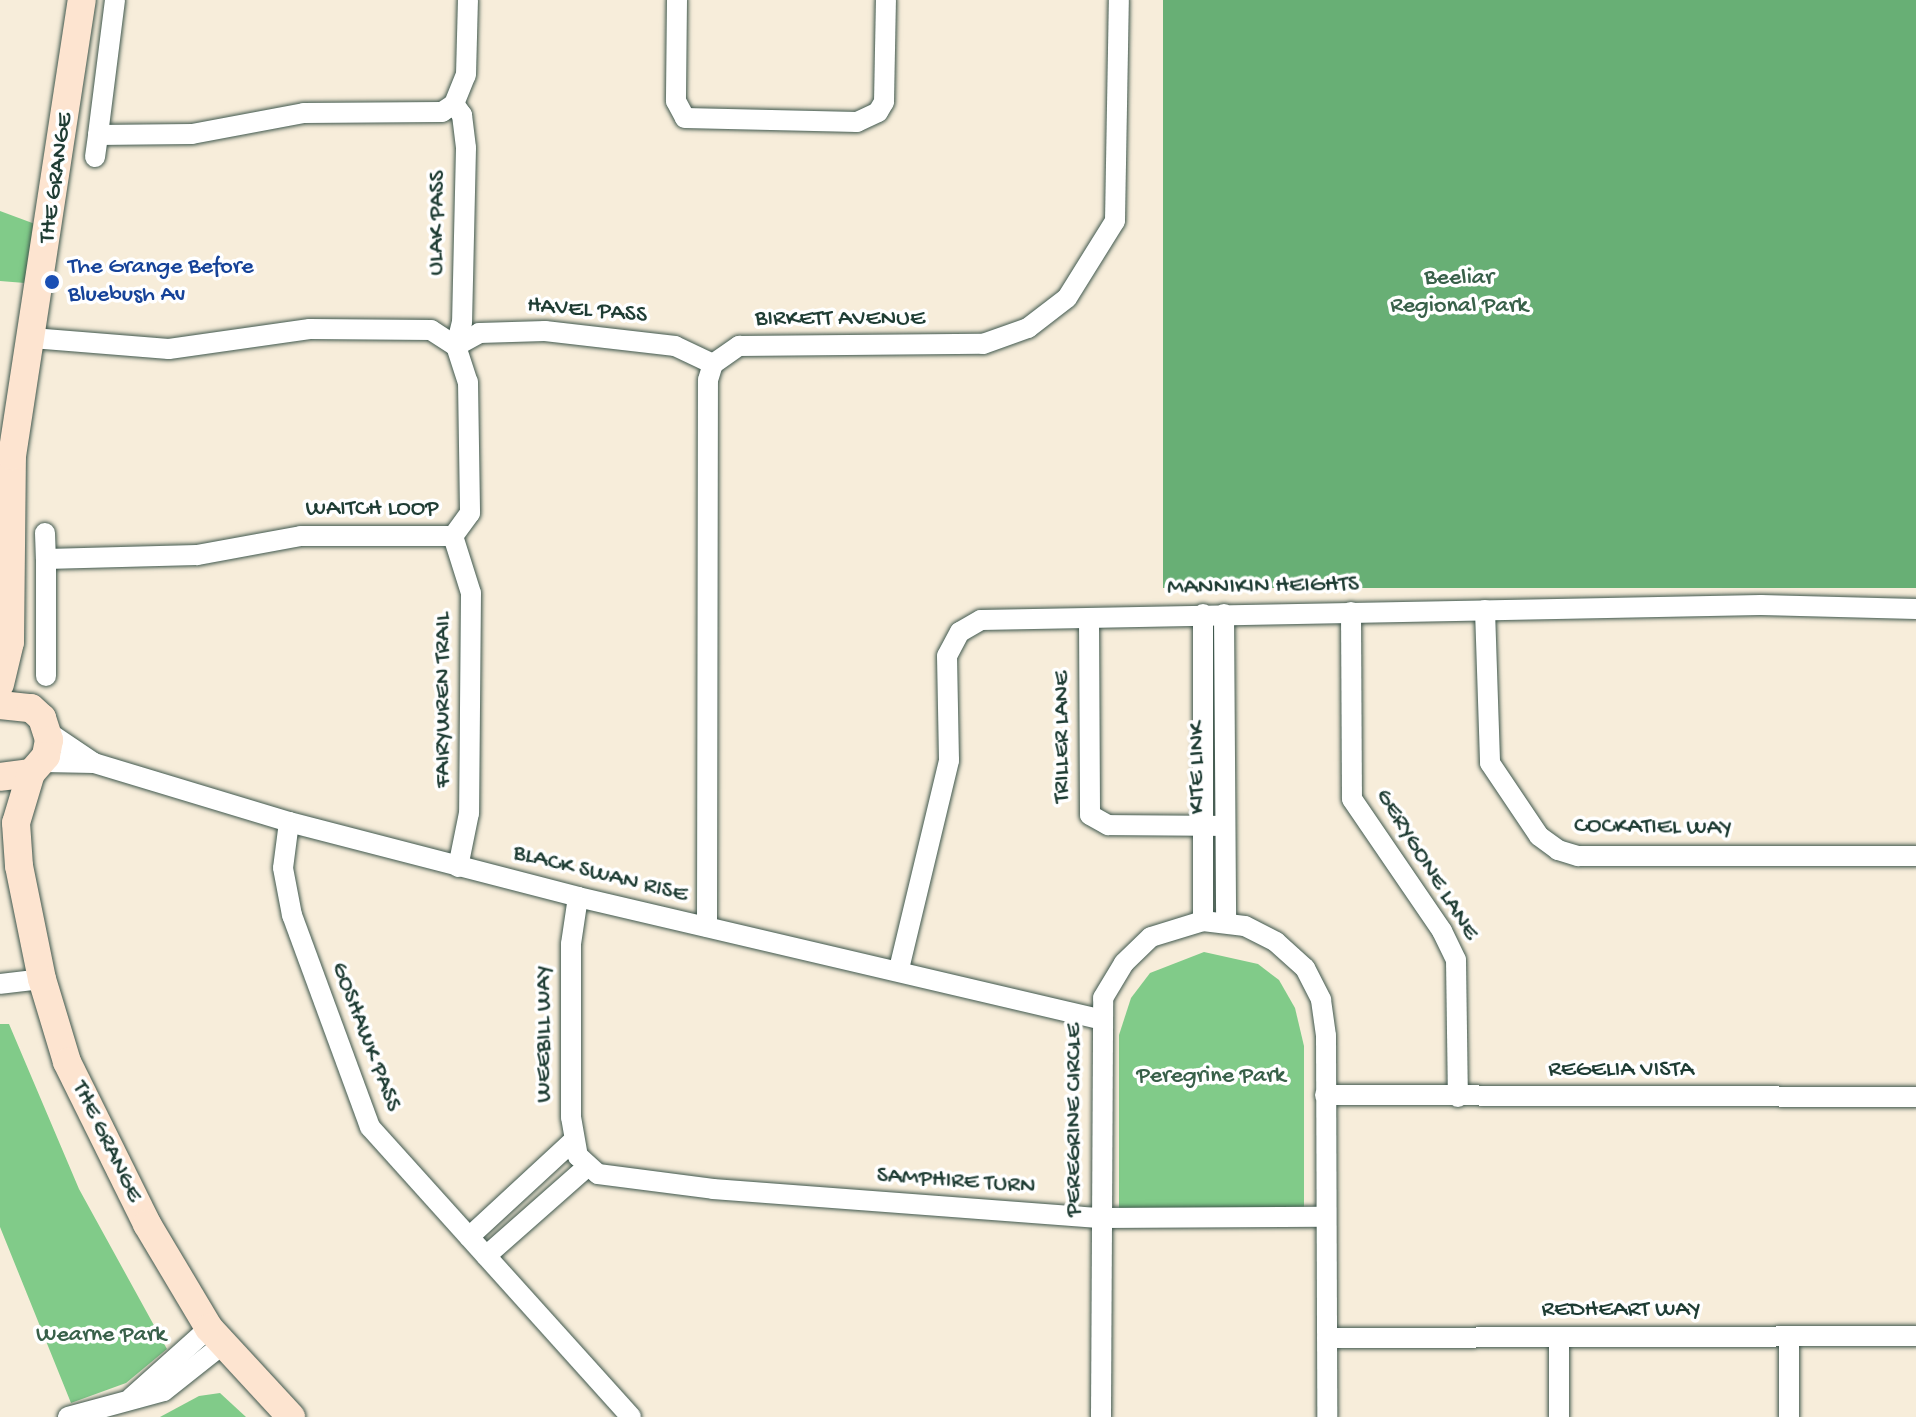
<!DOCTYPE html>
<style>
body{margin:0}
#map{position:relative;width:1916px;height:1417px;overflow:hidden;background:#f7edda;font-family:"Gochi Hand",sans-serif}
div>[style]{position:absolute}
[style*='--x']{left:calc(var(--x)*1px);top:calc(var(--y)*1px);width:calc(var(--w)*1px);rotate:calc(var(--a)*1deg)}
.green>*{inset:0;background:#81cb89}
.forest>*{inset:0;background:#68af75;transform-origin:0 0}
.roads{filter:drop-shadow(0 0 2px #3f574d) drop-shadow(0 0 2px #3f574d)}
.street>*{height:20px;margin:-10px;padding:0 10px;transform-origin:10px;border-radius:10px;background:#fff}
.secondary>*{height:28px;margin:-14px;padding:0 14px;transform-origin:14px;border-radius:14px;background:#fde4d0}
.dots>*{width:22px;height:22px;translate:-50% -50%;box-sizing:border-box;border:4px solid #fff;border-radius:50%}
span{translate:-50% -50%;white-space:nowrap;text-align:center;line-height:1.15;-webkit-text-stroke:7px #fff;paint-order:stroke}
.street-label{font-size:24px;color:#1f3d34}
.transit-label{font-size:24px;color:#164399}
.left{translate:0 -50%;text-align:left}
.park-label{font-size:24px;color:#386049}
</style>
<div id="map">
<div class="green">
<i style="clip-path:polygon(0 211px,35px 224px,25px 283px,0 281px)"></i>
<i style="clip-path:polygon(1204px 952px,1258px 964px,1279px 980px,1295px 1008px,1304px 1046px,1304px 1208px,1119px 1208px,1119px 1035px,1131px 998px,1150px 973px)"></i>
<i style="clip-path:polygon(0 1024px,9px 1024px,79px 1189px,167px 1349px,126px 1383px,71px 1403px,0 1227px)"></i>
<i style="clip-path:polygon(220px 1393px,246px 1417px,160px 1417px,199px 1396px)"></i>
</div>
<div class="forest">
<i style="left:1163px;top:0;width:753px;height:588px"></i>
</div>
<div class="roads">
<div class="street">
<i style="--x:115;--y:0;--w:136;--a:97.2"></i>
<i style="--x:98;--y:135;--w:94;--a:-0.6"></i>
<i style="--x:192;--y:134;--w:114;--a:-10.6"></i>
<i style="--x:304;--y:113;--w:138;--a:-0.4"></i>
<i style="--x:442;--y:112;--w:14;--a:-34"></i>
<i style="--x:454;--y:104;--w:31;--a:-68"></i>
<i style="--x:466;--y:75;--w:75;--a:-88.5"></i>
<i style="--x:677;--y:0;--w:101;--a:90.6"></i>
<i style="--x:676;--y:101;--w:19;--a:62"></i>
<i style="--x:685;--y:118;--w:172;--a:1.3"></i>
<i style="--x:857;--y:122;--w:23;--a:-25"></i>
<i style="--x:878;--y:112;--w:12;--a:-59"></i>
<i style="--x:884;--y:102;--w:102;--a:-88.9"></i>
<i style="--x:454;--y:104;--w:14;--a:54"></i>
<i style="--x:462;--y:115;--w:33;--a:83"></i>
<i style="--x:466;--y:148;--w:174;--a:91.3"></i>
<i style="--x:462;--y:322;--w:25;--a:104"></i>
<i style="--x:95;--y:157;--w:22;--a:-82"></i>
<i style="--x:32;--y:338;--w:137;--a:4.6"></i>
<i style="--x:169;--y:349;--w:142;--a:-8.1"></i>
<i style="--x:310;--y:329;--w:121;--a:0.5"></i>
<i style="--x:431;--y:330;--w:30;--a:33"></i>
<i style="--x:456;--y:346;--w:38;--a:72"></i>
<i style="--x:468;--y:382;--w:131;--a:89.1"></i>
<i style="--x:470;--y:513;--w:29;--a:126"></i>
<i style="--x:453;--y:536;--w:152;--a:180"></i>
<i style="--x:301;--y:536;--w:106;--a:169.6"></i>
<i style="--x:197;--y:555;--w:151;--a:178.5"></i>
<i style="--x:46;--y:559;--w:117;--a:90"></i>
<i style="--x:456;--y:346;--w:26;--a:-29"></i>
<i style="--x:479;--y:333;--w:66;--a:-1.7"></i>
<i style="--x:545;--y:331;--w:131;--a:6.6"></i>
<i style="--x:675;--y:346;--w:42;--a:25.3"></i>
<i style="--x:45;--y:533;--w:26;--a:88"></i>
<i style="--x:453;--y:536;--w:60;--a:72.5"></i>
<i style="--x:471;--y:593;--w:220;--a:90.5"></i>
<i style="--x:469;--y:813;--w:55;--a:101.5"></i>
<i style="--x:1485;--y:610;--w:153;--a:88.1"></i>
<i style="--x:1490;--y:763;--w:88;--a:56.1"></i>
<i style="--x:1539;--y:836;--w:24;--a:36"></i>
<i style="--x:1558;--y:850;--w:21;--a:17"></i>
<i style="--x:1578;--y:856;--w:338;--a:0"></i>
<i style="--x:1351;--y:612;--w:187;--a:89.7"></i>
<i style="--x:1352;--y:799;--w:160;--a:55.7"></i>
<i style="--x:1442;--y:931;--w:32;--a:64"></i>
<i style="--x:1456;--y:960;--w:137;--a:89.2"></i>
<i style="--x:1203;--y:614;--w:307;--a:90"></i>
<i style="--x:1224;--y:614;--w:308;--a:89.6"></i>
<i style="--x:1089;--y:618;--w:197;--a:89.7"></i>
<i style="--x:1090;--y:815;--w:21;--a:29"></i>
<i style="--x:1108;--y:825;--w:116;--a:0.5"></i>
<i style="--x:48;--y:732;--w:55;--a:34"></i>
<i style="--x:43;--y:762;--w:51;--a:1.1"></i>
<i style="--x:94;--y:763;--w:204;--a:16.8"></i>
<i style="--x:289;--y:822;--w:299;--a:14.5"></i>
<i style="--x:578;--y:897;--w:535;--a:13.18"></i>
<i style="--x:289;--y:822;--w:46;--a:97.4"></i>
<i style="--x:283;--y:868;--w:48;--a:79.2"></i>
<i style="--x:292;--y:915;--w:226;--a:69.8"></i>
<i style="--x:370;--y:1127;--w:390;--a:48"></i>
<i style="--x:578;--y:897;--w:48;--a:98.5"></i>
<i style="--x:571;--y:944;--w:173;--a:90"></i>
<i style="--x:571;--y:1117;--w:40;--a:80"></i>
<i style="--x:578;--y:1156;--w:27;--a:42"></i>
<i style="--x:598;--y:1174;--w:116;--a:7.4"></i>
<i style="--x:713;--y:1189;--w:390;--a:4.3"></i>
<i style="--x:1102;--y:1218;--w:224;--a:-0.3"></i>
<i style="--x:707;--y:927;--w:547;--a:-89.9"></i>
<i style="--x:708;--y:380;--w:17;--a:-73"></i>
<i style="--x:713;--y:364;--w:32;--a:-35"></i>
<i style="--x:739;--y:346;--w:244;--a:-0.5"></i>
<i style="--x:983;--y:344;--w:48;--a:-19.6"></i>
<i style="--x:1028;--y:328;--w:49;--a:-37.6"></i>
<i style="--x:1067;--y:298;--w:91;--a:-58.1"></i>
<i style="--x:1115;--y:221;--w:221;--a:-89"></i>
<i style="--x:899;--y:969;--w:215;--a:-76.5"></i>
<i style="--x:949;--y:760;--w:104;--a:-91.1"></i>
<i style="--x:947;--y:656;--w:27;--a:-62"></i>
<i style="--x:960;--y:632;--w:24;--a:-30"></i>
<i style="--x:981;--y:620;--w:780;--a:-1.1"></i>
<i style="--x:1761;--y:605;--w:155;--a:1.5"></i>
<i style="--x:0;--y:984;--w:42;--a:-6.8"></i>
<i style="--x:1325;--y:1095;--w:591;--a:0.19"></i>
<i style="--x:469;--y:1237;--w:142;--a:-42.7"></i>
<i style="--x:486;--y:1256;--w:136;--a:-41.4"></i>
<i style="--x:1789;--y:1336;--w:81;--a:90"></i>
<i style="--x:1559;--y:1337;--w:80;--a:90"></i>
<i style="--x:1327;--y:1338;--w:589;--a:-0.19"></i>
<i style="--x:131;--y:1398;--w:105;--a:-41.9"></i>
<i style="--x:68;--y:1417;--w:99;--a:-15.2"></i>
<i style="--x:164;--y:1391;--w:74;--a:-38.4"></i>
<i style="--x:1101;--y:1417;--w:419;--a:-89.7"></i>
<i style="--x:1103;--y:998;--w:41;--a:-59"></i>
<i style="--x:1124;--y:963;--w:37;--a:-44"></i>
<i style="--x:1151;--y:937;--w:54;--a:-17.1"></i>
<i style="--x:1203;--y:921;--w:42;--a:6.8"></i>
<i style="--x:1245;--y:926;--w:35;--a:27"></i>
<i style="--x:1276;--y:942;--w:39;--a:42"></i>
<i style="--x:1305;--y:968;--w:36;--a:63"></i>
<i style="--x:1321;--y:1000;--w:36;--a:82"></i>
<i style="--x:1326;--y:1036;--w:381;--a:89.8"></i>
</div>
<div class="secondary">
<i style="--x:0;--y:684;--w:43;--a:-76.6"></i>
<i style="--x:10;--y:642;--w:186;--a:-89.4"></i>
<i style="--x:12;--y:456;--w:461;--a:-81.3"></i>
<i style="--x:0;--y:705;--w:31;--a:6"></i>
<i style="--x:31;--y:708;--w:15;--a:42"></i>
<i style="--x:42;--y:718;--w:23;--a:72"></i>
<i style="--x:49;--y:740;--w:16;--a:101"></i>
<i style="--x:46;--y:756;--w:23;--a:131"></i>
<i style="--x:31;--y:773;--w:31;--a:173"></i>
<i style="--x:31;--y:773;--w:52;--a:106.7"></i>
<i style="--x:16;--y:823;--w:43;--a:86"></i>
<i style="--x:19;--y:866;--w:115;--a:78.5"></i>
<i style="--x:42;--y:979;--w:87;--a:73.2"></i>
<i style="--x:67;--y:1062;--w:181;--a:63.7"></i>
<i style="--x:147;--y:1224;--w:121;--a:59.2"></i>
<i style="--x:209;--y:1328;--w:121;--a:47.3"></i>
</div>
</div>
<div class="dots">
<i style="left:52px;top:282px;background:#1a4fb4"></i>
</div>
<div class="street-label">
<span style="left:57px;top:178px;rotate:-82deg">THE GRANGE</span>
<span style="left:438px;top:223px;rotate:-89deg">ULAK PASS</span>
<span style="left:587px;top:311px;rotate:5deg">HAVEL PASS</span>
<span style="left:840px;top:320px">BIRKETT AVENUE</span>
<span style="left:372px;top:510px">WAITCH LOOP</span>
<span style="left:1263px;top:587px;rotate:-1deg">MANNIKIN HEIGHTS</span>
<span style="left:444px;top:700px;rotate:-90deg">FAIRYWREN TRAIL</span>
<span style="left:1063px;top:737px;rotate:-90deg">TRILLER LANE</span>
<span style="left:1198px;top:768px;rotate:-90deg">KITE LINK</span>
<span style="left:1653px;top:828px;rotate:1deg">COCKATIEL WAY</span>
<span style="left:1426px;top:865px;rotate:58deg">GERYGONE LANE</span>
<span style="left:600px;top:875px;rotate:14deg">BLACK SWAN RISE</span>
<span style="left:545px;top:1034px;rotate:-90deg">WEEBILL WAY</span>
<span style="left:365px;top:1037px;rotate:69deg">GOSHAWK PASS</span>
<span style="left:1621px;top:1071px">REGELIA VISTA</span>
<span style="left:1075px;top:1120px;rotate:-90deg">PEREGRINE CIRCLE</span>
<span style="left:106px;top:1142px;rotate:64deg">THE GRANGE</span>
<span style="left:956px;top:1182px;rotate:4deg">SAMPHIRE TURN</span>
<span style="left:1621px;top:1311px">REDHEART WAY</span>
</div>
<div class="transit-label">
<span class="left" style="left:68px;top:282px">The Grange Before<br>Bluebush Av</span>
</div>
<div class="park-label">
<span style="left:1459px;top:293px">Beeliar<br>Regional Park</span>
<span style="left:1211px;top:1077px">Peregrine Park</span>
<span style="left:101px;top:1336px">Wearne Park</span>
</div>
</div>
